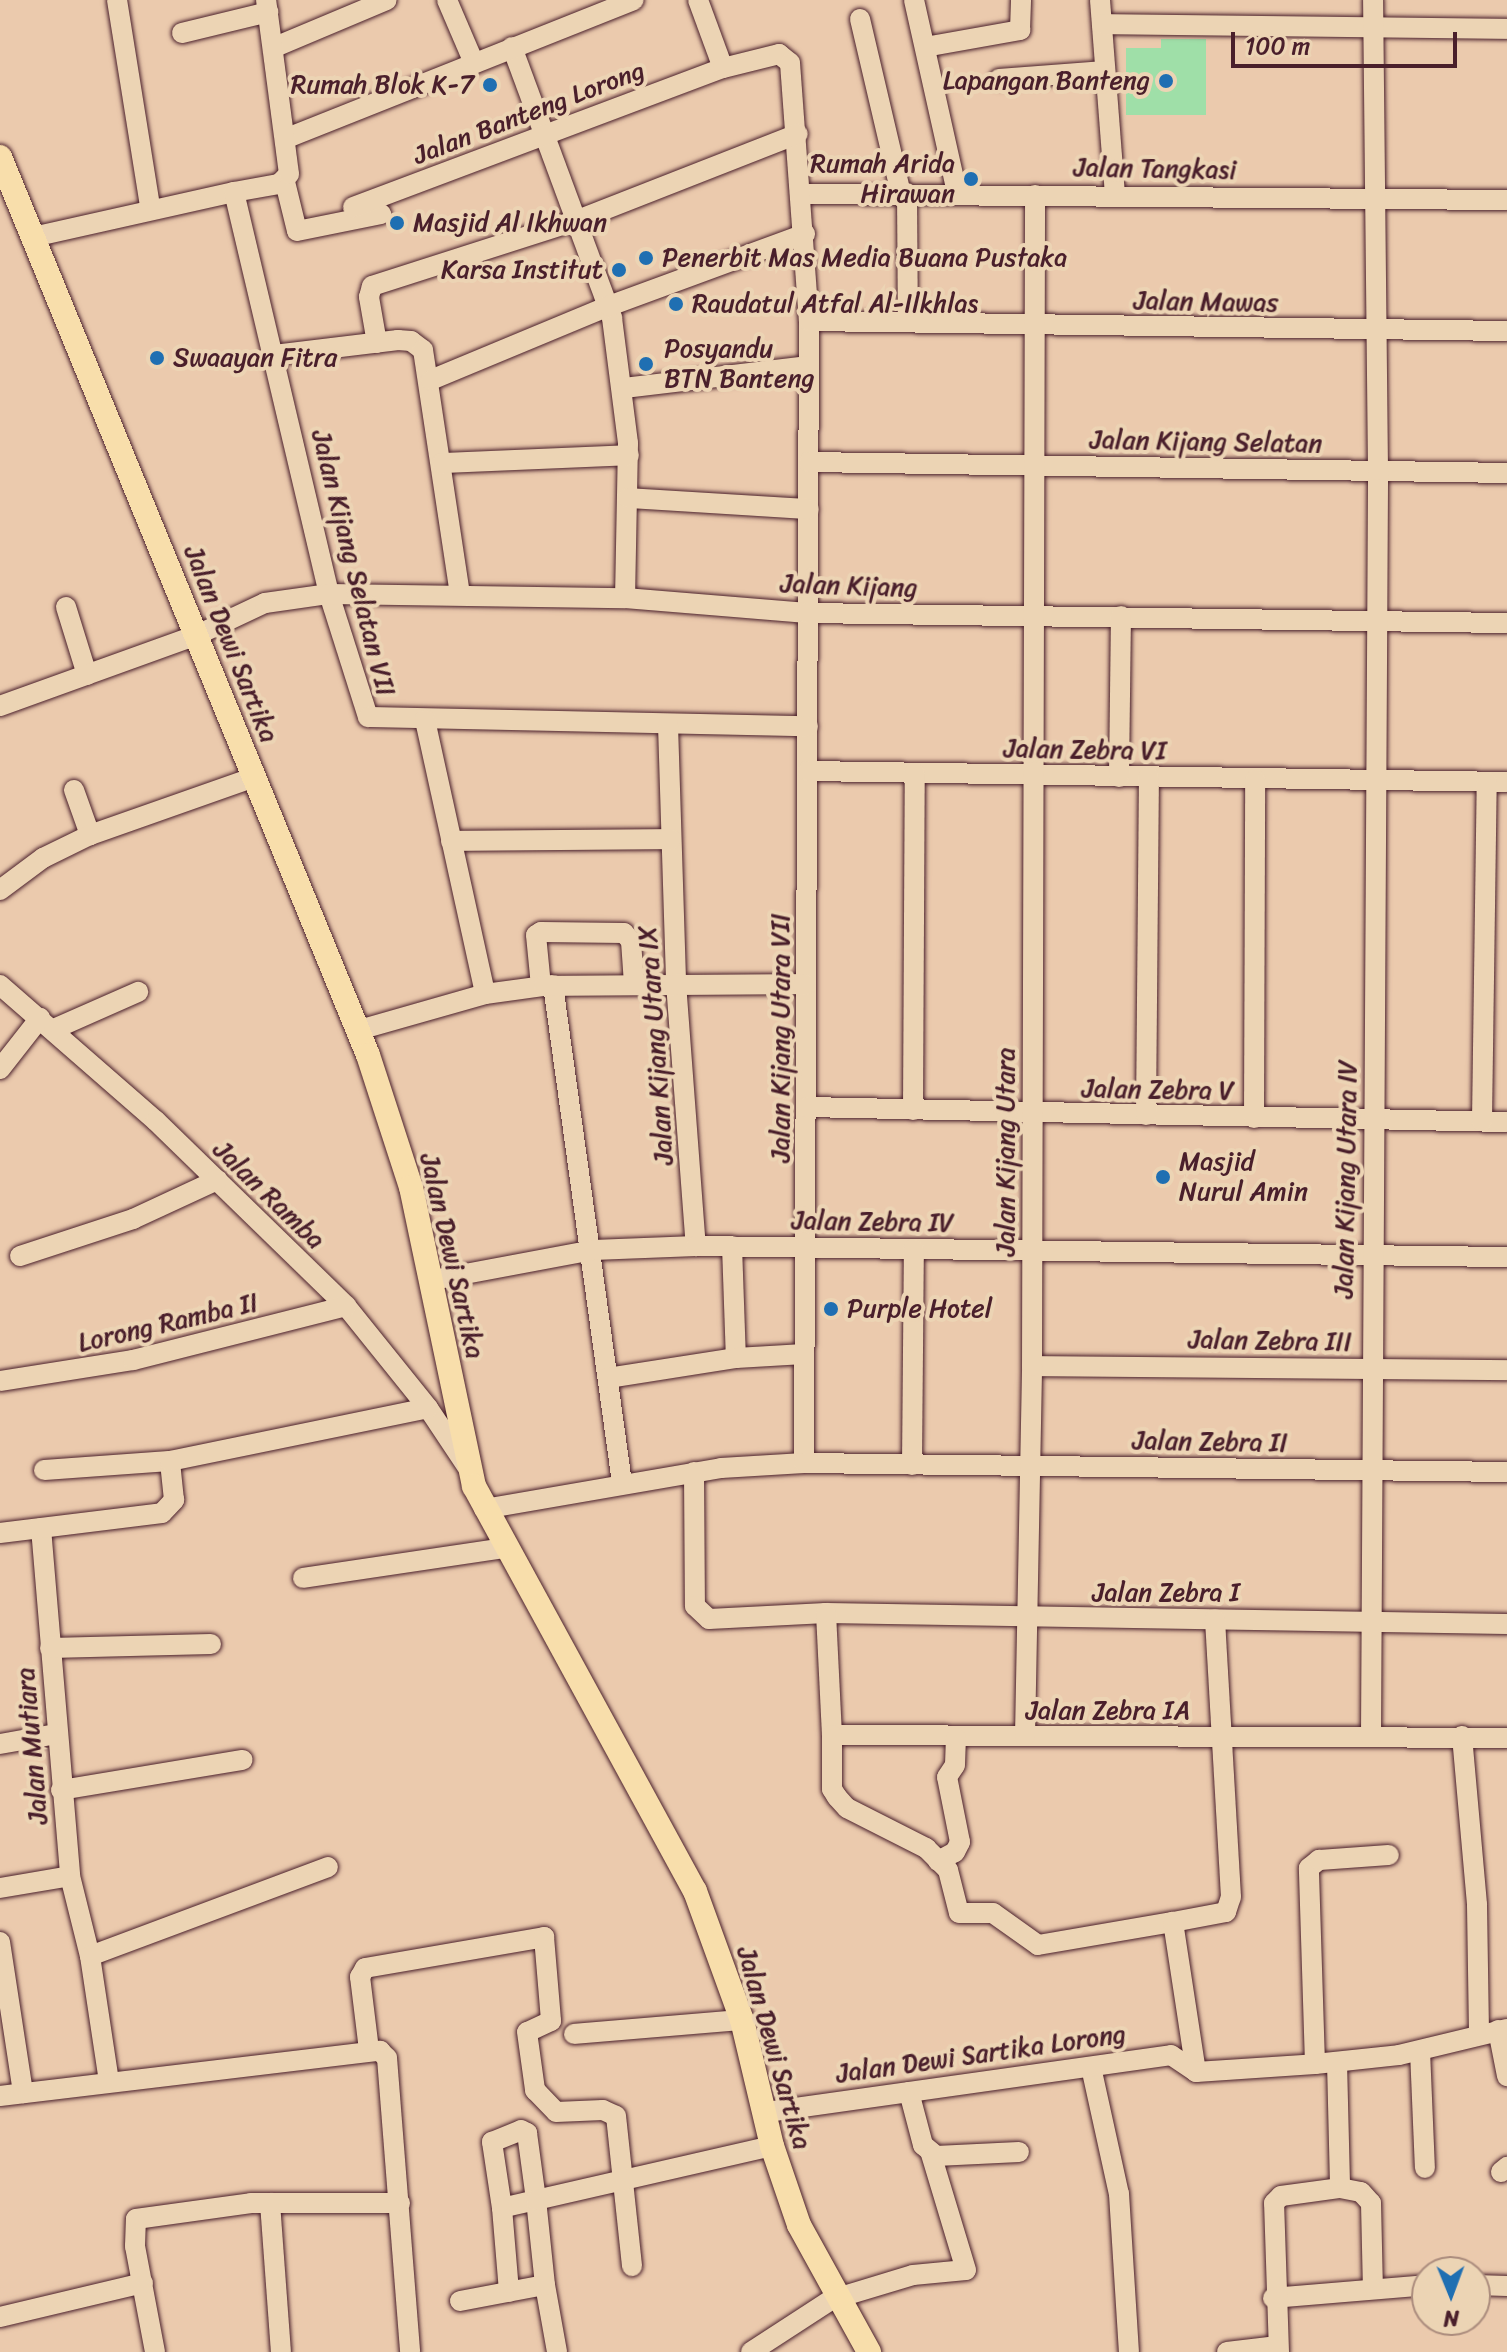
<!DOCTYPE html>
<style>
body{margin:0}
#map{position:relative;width:1507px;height:2352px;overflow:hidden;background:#ebcaad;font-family:Sriracha,sans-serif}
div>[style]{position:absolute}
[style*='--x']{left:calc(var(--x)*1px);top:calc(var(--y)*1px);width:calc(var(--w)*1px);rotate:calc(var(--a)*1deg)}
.green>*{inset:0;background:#9fdfa8}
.roads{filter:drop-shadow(0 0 2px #4a1f2b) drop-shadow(0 0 2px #4a1f2b)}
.minor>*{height:20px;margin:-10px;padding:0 10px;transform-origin:10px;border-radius:10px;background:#ecd4b4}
.major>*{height:24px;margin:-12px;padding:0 12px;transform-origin:12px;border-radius:12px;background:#f8deab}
.dots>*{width:22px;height:22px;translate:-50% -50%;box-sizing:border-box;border:4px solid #ecd4b4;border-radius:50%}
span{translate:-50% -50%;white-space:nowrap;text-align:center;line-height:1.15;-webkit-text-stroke:8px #ecd4b4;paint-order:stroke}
.poi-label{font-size:26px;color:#4a1f2b}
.right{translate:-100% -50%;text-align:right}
.left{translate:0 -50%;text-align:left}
.street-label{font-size:26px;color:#4a1f2b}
.north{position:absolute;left:1411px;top:2256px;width:80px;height:80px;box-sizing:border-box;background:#ecd4b4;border:2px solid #ab8c7d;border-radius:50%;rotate:179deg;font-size:22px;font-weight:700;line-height:32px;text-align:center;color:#4a1f2b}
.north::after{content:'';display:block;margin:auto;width:28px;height:36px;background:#1f6fb2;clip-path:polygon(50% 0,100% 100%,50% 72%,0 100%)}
.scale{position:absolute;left:1231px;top:32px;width:226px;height:36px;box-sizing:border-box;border:4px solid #4a1f2b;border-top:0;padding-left:10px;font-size:24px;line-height:28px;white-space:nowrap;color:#4a1f2b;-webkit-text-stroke:6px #ecd4b4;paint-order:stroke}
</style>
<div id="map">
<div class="green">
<i style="clip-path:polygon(1161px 39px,1206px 39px,1206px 115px,1126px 115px,1126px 48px,1161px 48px)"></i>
</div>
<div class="roads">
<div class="minor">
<i style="--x:117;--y:0;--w:210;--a:80.9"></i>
<i style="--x:447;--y:0;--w:69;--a:66.8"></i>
<i style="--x:698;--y:0;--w:72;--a:69.8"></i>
<i style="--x:914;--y:0;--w:198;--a:77.4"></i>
<i style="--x:1100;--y:0;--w:194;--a:85.6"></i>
<i style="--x:860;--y:19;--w:180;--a:76.8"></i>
<i style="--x:1102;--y:24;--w:405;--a:0.7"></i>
<i style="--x:182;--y:33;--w:89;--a:-13.7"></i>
<i style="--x:275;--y:47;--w:121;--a:-22.8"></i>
<i style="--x:512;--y:47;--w:289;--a:69.7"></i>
<i style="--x:612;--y:318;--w:126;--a:82.7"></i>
<i style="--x:628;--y:443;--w:155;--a:91.1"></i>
<i style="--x:925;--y:47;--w:97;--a:-10.1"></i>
<i style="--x:1020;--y:30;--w:30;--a:-88"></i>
<i style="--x:999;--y:79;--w:106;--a:-4.3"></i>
<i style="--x:287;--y:138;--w:373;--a:-21.7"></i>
<i style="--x:285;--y:182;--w:50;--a:76.2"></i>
<i style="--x:297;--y:231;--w:86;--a:-11.4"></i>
<i style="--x:234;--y:192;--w:46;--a:-10.1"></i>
<i style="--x:279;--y:184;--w:14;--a:-45"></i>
<i style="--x:289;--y:174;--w:176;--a:-97.5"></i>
<i style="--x:907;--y:193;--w:128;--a:89.6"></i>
<i style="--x:803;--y:194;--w:704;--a:0.49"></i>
<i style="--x:353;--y:207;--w:395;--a:-20.6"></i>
<i style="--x:723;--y:68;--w:58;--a:-14"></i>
<i style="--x:779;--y:54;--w:14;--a:39"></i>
<i style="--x:790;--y:63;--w:259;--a:85.8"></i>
<i style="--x:809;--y:321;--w:1142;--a:90.25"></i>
<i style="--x:33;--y:237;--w:206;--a:-12.6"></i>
<i style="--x:234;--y:192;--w:413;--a:76.7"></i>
<i style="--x:329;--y:594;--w:129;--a:72.4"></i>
<i style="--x:368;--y:717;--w:440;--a:1.2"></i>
<i style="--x:809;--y:321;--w:698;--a:0.82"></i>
<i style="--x:377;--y:343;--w:47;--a:-99.9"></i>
<i style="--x:369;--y:297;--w:11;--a:-75"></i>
<i style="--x:372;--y:286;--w:216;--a:-17.8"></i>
<i style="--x:578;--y:220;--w:236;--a:-21.4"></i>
<i style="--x:274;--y:355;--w:125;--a:-6.9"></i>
<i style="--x:398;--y:340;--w:13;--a:4"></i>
<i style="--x:411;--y:341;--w:15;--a:37"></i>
<i style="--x:423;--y:350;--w:247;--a:81.4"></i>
<i style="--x:431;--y:380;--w:193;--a:-22.6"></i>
<i style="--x:609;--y:306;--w:209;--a:-20.2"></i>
<i style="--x:624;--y:388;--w:186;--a:-6.8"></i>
<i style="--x:809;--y:462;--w:698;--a:0.9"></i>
<i style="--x:442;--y:463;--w:187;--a:-2.4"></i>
<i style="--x:628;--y:498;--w:181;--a:3.5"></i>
<i style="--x:66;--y:607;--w:71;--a:72.8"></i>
<i style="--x:0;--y:706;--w:209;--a:-19.8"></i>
<i style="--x:197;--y:635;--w:75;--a:-25.2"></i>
<i style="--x:265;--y:603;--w:65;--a:-8"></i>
<i style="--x:329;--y:594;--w:296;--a:0.8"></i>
<i style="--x:625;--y:598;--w:183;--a:4.7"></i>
<i style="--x:807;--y:613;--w:700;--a:0.82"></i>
<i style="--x:425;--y:720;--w:280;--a:77.6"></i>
<i style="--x:668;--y:725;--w:258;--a:88.2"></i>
<i style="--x:676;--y:983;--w:264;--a:85.7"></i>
<i style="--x:808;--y:771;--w:699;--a:0.9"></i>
<i style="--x:1119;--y:777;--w:161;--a:-89.3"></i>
<i style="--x:74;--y:790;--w:48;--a:70.4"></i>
<i style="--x:90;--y:835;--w:175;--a:-19.4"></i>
<i style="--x:451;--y:841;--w:220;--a:-0.5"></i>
<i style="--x:0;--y:890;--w:54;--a:-36.7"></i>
<i style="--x:43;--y:858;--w:52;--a:-26.1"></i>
<i style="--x:0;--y:985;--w:207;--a:41.1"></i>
<i style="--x:156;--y:1121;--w:265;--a:44.2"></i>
<i style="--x:346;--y:1306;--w:131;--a:51.2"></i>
<i style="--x:428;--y:1408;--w:69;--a:56.3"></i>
<i style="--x:553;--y:985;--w:503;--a:82.11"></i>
<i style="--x:541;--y:986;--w:51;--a:-95.6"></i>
<i style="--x:536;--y:935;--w:6;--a:-31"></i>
<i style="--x:541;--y:932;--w:83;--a:0.7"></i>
<i style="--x:624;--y:933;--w:11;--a:49"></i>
<i style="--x:631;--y:941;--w:43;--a:86"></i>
<i style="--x:54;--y:1029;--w:92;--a:-23.8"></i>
<i style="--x:359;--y:1030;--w:131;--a:-15.9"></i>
<i style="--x:485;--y:994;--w:60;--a:-7.7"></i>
<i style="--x:544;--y:986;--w:262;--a:-0.4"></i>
<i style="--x:0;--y:1069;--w:65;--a:-51.9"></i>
<i style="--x:807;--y:1107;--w:700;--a:1.23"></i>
<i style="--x:913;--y:1110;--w:337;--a:-89.7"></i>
<i style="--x:1146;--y:1115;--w:338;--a:-89.5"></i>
<i style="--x:1254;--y:1118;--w:338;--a:-89.8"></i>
<i style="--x:1482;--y:1121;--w:339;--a:-89.2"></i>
<i style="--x:732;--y:1246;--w:112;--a:88"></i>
<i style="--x:20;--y:1256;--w:119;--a:-18.1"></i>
<i style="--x:133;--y:1219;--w:93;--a:-24.9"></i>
<i style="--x:433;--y:1280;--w:163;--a:-10.6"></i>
<i style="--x:593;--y:1250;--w:103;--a:-2.2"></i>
<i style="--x:696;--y:1246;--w:811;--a:0.78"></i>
<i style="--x:1032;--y:1366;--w:475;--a:0.5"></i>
<i style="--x:608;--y:1378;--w:130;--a:-8.9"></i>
<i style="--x:736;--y:1358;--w:68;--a:-3.4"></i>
<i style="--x:0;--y:1381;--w:135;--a:-9"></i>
<i style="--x:133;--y:1360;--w:220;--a:-14.2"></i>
<i style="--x:912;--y:1465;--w:216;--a:-89.5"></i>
<i style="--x:44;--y:1470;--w:126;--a:-4.1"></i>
<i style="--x:694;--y:1472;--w:134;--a:89.6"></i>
<i style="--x:695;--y:1606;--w:19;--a:43"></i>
<i style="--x:709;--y:1619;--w:117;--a:-2.9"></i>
<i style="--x:826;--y:1613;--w:681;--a:0.93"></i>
<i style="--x:484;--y:1509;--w:241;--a:-9.8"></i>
<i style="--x:721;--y:1468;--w:83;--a:-3.4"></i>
<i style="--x:804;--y:1463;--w:703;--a:0.73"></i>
<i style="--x:41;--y:1528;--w:349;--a:85.2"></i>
<i style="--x:70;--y:1876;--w:82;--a:76"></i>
<i style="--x:90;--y:1956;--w:126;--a:81.4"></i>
<i style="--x:0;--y:1533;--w:163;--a:-7"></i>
<i style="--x:162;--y:1513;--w:18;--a:-47"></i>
<i style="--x:174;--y:1500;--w:39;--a:-96"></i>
<i style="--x:170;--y:1461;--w:263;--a:-11.6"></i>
<i style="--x:303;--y:1578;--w:203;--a:-8.5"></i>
<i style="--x:826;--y:1613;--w:122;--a:87.2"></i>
<i style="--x:832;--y:1735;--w:675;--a:0.25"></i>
<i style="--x:50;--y:1648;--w:161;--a:-1.4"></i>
<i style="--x:832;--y:1735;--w:54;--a:90"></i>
<i style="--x:832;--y:1789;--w:9;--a:58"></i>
<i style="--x:837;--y:1797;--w:15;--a:48"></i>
<i style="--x:847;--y:1808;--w:89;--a:26.9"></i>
<i style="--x:926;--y:1848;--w:31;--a:45"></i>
<i style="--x:948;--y:1870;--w:44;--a:75.7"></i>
<i style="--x:959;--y:1913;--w:34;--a:0"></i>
<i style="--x:993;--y:1913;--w:55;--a:35.4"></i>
<i style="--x:1038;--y:1945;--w:137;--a:-9.7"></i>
<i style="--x:1025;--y:1736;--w:370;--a:-88.9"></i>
<i style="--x:1032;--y:1366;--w:1171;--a:-89.85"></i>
<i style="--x:1462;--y:1736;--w:170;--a:84.9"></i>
<i style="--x:1477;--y:1905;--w:130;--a:89.1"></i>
<i style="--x:1371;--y:1737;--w:1267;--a:-89.68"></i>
<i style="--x:1378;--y:470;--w:470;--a:-90.6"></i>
<i style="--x:0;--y:1744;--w:58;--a:-10"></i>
<i style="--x:61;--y:1790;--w:184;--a:-9.4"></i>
<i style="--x:938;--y:1861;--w:19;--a:-28"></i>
<i style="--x:955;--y:1852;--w:11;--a:-63"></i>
<i style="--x:960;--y:1842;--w:66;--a:-101.3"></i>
<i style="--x:947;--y:1777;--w:14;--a:-56"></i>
<i style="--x:955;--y:1765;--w:27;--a:-88"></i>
<i style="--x:0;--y:1888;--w:71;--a:-9.7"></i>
<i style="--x:0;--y:1942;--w:153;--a:81.3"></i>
<i style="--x:90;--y:1956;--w:254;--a:-20.5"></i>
<i style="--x:1498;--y:2030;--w:47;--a:78.9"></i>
<i style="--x:574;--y:2034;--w:169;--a:-4.8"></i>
<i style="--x:369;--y:2050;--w:74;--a:-97"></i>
<i style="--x:360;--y:1977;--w:10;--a:-61"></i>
<i style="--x:365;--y:1968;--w:182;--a:-9.8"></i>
<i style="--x:544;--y:1937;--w:84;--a:85.2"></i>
<i style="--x:551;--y:2021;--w:26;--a:155"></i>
<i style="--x:527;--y:2032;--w:59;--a:82.1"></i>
<i style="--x:535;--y:2090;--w:30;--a:46"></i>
<i style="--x:556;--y:2112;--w:47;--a:-2.4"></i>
<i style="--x:603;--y:2110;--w:14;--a:25"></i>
<i style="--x:616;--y:2116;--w:151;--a:83.9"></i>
<i style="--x:1420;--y:2051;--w:117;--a:87.6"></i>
<i style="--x:1337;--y:2062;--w:126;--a:88.6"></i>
<i style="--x:1340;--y:2188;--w:21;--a:11"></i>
<i style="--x:1361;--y:2192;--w:15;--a:48"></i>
<i style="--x:1371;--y:2203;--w:85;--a:88.7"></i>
<i style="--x:1315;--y:2064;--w:196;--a:-91.8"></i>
<i style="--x:1309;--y:1868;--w:13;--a:-39"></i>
<i style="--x:1319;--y:1860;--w:70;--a:-4.1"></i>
<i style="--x:1091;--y:2067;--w:130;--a:77.6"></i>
<i style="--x:1119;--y:2194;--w:158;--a:86.4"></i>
<i style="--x:1196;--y:2072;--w:152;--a:-98.7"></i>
<i style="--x:1173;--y:1922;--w:54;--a:-10.7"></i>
<i style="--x:1226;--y:1912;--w:16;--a:-72"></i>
<i style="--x:1231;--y:1897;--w:278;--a:-93.3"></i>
<i style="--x:909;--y:2092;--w:55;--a:75.2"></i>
<i style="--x:923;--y:2145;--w:17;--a:40"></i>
<i style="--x:936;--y:2156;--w:83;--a:-2.8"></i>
<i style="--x:0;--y:2096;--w:383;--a:-6.8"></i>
<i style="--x:380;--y:2051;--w:10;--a:45"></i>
<i style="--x:387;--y:2058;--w:295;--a:85.5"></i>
<i style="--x:767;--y:2112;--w:408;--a:-8"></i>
<i style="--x:1171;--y:2055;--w:30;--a:34"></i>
<i style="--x:1196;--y:2072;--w:119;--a:-3.8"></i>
<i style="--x:1315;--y:2064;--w:84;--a:-6.1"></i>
<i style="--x:1399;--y:2055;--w:111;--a:-13.5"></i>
<i style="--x:521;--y:2130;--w:7;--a:27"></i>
<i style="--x:527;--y:2133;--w:68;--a:82.3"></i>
<i style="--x:536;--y:2200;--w:35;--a:167"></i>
<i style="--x:502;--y:2208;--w:67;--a:-98.6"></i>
<i style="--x:492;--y:2142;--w:31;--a:-22"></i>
<i style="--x:1501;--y:2172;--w:8;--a:-40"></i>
<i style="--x:270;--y:2203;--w:149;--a:85.8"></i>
<i style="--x:502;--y:2208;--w:84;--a:85.2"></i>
<i style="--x:545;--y:2285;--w:68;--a:79.8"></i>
<i style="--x:1475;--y:2285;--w:32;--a:2"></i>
<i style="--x:837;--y:2298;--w:79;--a:-16.8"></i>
<i style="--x:913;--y:2275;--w:53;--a:-5.4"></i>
<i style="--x:966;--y:2270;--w:124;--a:-106.8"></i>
<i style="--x:1273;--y:2298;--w:155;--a:-4.8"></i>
<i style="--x:460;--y:2301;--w:86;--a:-10.7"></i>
<i style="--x:545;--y:2285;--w:85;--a:-96"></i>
<i style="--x:536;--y:2200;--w:242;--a:-12.9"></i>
<i style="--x:0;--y:2317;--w:147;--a:-13.4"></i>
<i style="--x:155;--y:2352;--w:108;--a:-100.7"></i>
<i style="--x:135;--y:2246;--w:27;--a:-88"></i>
<i style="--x:136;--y:2219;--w:116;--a:-7.9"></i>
<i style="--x:251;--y:2203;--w:149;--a:0"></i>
<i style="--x:751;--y:2352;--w:103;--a:-33.1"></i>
<i style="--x:1227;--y:2352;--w:51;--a:-6.7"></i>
<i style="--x:1279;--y:2352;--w:149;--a:-91.9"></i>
<i style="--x:1274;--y:2203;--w:10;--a:-45"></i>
<i style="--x:1281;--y:2196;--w:60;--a:-7.7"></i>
</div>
<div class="major">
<i style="--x:0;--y:157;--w:970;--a:67.72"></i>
<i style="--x:368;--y:1055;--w:139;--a:72"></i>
<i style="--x:411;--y:1187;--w:306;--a:78.1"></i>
<i style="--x:474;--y:1486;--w:461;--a:61.4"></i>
<i style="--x:695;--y:1891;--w:137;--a:70"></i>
<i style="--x:742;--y:2020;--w:130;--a:76.6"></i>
<i style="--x:772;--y:2146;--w:83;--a:71.1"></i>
<i style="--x:799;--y:2225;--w:145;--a:61.1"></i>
</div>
</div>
<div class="dots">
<i style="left:1166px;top:81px;background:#1f6fb2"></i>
<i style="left:490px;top:85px;background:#1f6fb2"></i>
<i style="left:971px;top:179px;background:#1f6fb2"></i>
<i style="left:397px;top:223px;background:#1f6fb2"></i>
<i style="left:646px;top:258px;background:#1f6fb2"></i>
<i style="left:619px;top:270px;background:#1f6fb2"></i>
<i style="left:676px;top:304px;background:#1f6fb2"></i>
<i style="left:157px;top:358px;background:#1f6fb2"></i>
<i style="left:646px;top:364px;background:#1f6fb2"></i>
<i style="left:1163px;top:1177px;background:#1f6fb2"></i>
<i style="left:831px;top:1309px;background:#1f6fb2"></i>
</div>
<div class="poi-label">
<span class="right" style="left:1150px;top:81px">Lapangan Banteng</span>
<span class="right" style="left:474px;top:85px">Rumah Blok K-7</span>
<span class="right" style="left:955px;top:179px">Rumah Arida<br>Hirawan</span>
<span class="left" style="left:413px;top:223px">Masjid Al Ikhwan</span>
<span class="left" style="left:662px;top:258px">Penerbit Mas Media Buana Pustaka</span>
<span class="right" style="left:603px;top:270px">Karsa Institut</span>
<span class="left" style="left:692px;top:304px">Raudatul Atfal Al-Ilkhlas</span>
<span class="left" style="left:664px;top:364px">Posyandu<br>BTN Banteng</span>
<span class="left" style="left:173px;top:358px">Swaayan Fitra</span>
<span class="left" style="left:1179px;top:1177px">Masjid<br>Nurul Amin</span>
<span class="left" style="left:847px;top:1309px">Purple Hotel</span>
</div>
<div class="street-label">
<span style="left:529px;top:113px;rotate:-21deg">Jalan Banteng Lorong</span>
<span style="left:1155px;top:169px;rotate:1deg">Jalan Tangkasi</span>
<span style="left:1206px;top:302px;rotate:1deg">Jalan Mawas</span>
<span style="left:1206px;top:442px;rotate:1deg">Jalan Kijang Selatan</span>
<span style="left:353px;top:563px;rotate:76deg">Jalan Kijang Selatan VII</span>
<span style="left:849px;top:586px;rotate:2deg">Jalan Kijang</span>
<span style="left:231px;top:644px;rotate:68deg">Jalan Dewi Sartika</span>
<span style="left:1085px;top:750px;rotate:1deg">Jalan Zebra VI</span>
<span style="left:781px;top:1038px;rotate:-90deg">Jalan Kijang Utara VII</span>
<span style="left:656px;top:1045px;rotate:-94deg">Jalan Kijang Utara IX</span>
<span style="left:1158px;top:1090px;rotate:1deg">Jalan Zebra V</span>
<span style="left:1006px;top:1152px;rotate:-90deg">Jalan Kijang Utara</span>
<span style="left:1346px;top:1179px;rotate:-89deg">Jalan Kijang Utara IV</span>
<span style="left:269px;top:1195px;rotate:44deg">Jalan Ramba</span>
<span style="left:873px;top:1222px;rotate:1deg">Jalan Zebra IV</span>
<span style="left:452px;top:1256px;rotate:77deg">Jalan Dewi Sartika</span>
<span style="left:168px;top:1323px;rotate:-13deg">Lorong Ramba II</span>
<span style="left:1270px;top:1341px;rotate:1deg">Jalan Zebra III</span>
<span style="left:1210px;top:1442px;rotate:1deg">Jalan Zebra II</span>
<span style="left:1166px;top:1593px">Jalan Zebra I</span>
<span style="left:1108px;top:1711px">Jalan Zebra IA</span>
<span style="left:32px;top:1746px;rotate:-95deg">Jalan Mutiara</span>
<span style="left:774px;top:2048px;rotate:74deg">Jalan Dewi Sartika</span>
<span style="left:981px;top:2054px;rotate:-8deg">Jalan Dewi Sartika Lorong</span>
</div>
<div class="north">N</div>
<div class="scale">100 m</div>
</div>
